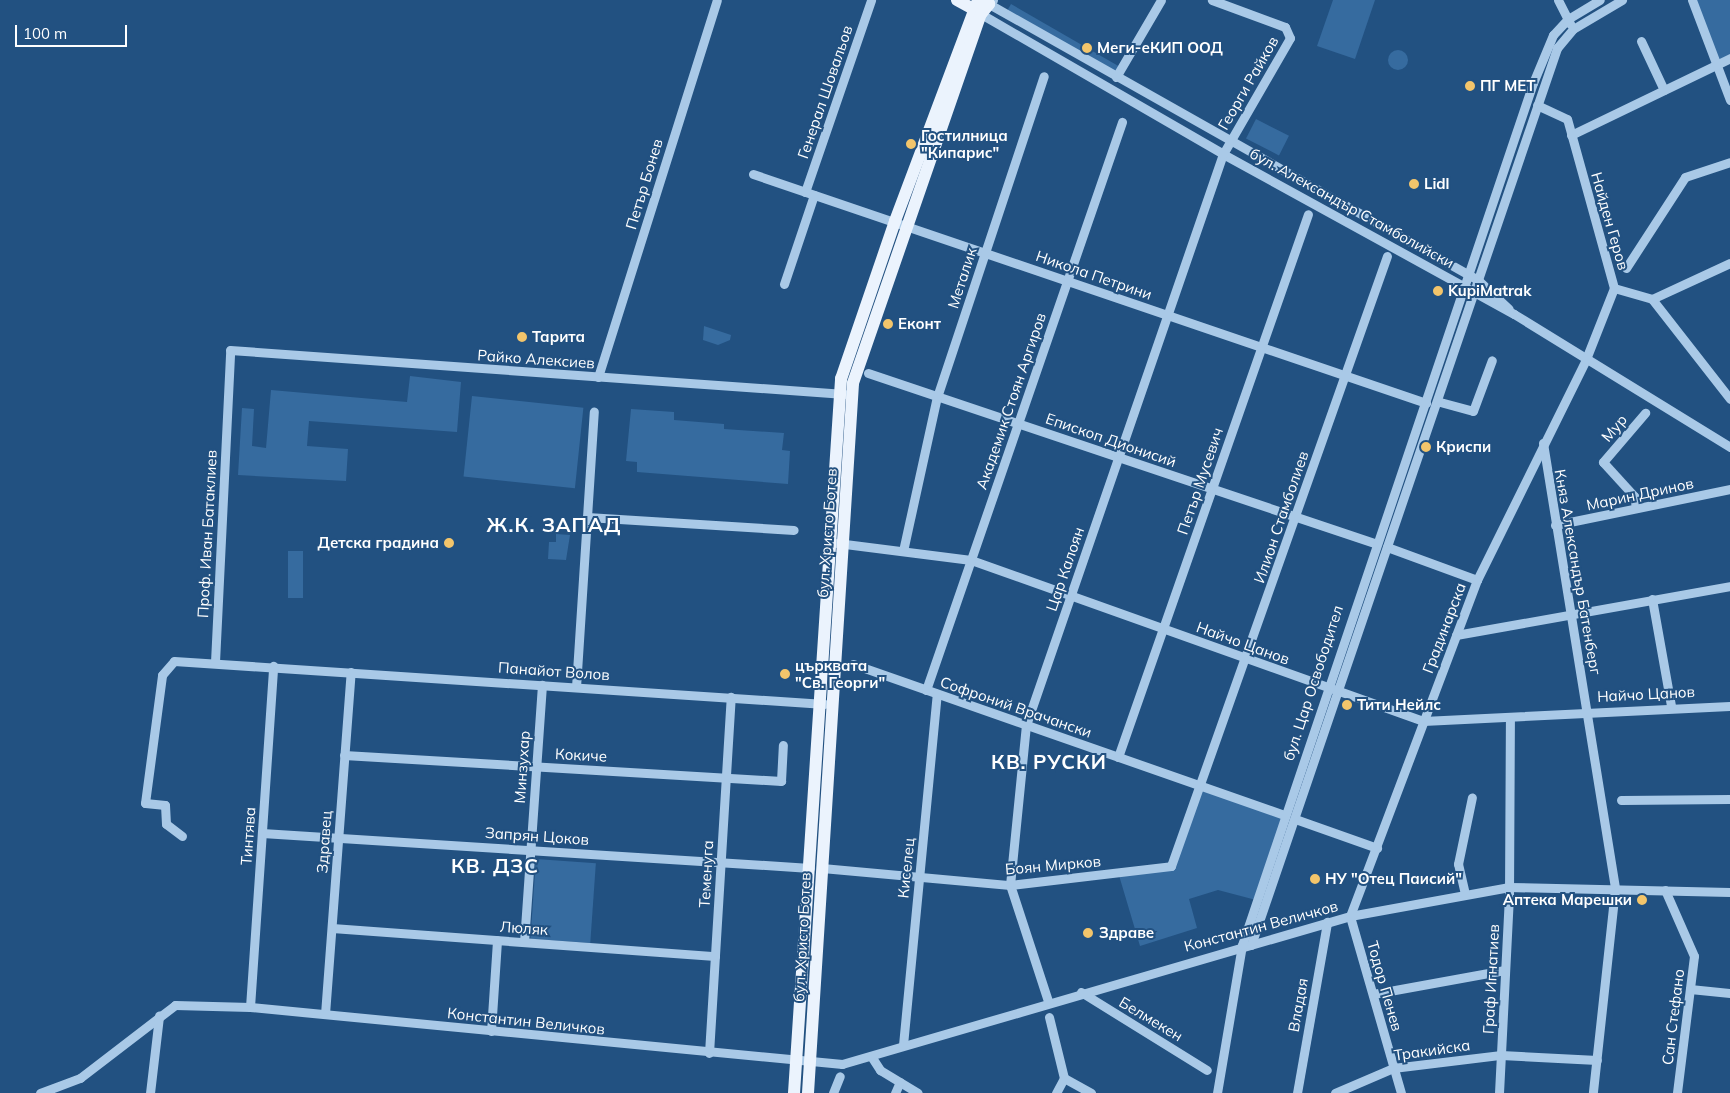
<!DOCTYPE html>
<meta charset="utf-8">
<style>
body{margin:0}
#map{position:relative;width:1730px;height:1093px;overflow:hidden;background:#225181;font-family:Mulish,sans-serif}
div>[style]{position:absolute}
[style*='--x']{left:calc(var(--x)*1px);top:calc(var(--y)*1px);width:calc(var(--w)*1px);rotate:calc(var(--a)*1deg)}
.green>*{inset:0;background:#366b9f;transform-origin:0 0}
.round{border-radius:50%}
.minor>*{height:9px;margin:-4.5px;padding:0 4.5px;transform-origin:4.5px;border-radius:4.5px;background:#a9c9e7}
.major>*{height:12px;margin:-6px;padding:0 6px;transform-origin:6px;border-radius:6px;background:#ebf3fd}
.dots>*{width:14px;height:14px;translate:-50% -50%;box-sizing:border-box;border:2px solid #225181;border-radius:50%}
span{translate:-50% -50%;white-space:nowrap;text-align:center;line-height:1.15;-webkit-text-stroke:4px #225181;paint-order:stroke}
.poi-label{font-size:15px;color:#fff;font-weight:700}
.left{translate:0 -50%;text-align:left}
.right{translate:-100% -50%;text-align:right}
.street-label{font-size:15px;color:#fff}
.district-label{font-size:20px;color:#fff;font-weight:700;letter-spacing:1px}
.scale{position:absolute;left:15px;top:25px;width:112px;height:22px;box-sizing:border-box;border:2px solid #fff;border-top:0;padding-left:6px;font-size:15px;line-height:18px;white-space:nowrap;color:#fff;-webkit-text-stroke:4px #225181;paint-order:stroke}
</style>
<div id="map">
<div class="green">
<i style="clip-path:polygon(1333px 0,1375px 0,1355px 59px,1317px 46px)"></i>
<i style="clip-path:polygon(1692px 0,1730px 0,1730px 58px,1717px 65px)"></i>
<i style="left:1011px;top:4px;width:127px;height:10px;rotate:30deg"></i>
<i class="round" style="left:1388px;top:50px;width:20px;height:20px"></i>
<i style="left:1256px;top:119px;width:37px;height:22px;rotate:27deg"></i>
<i style="clip-path:polygon(704px 326px,731px 335px,730px 340px,718px 345px,703px 340px)"></i>
<i style="clip-path:polygon(410px 376px,461px 382px,457px 432px,309px 421px,307px 446px,348px 449px,346px 481px,238px 475px,242px 408px,254px 409px,252px 446px,266px 448px,271px 390px,407px 402px)"></i>
<i style="left:472px;top:396px;width:112px;height:81px;rotate:6deg"></i>
<i style="clip-path:polygon(631px 409px,674px 412px,674px 420px,724px 424px,724px 429px,784px 433px,782px 450px,790px 451px,788px 484px,637px 472px,637px 462px,626px 461px)"></i>
<i style="clip-path:polygon(556px 534px,570px 535px,566px 560px,548px 559px,549px 542px,556px 542px)"></i>
<i style="left:288px;top:551px;width:15px;height:47px"></i>
<i style="clip-path:polygon(1201px 786px,1284px 815px,1256px 900px,1218px 890px,1189px 899px,1197px 928px,1140px 946px,1118px 872px,1171px 866px)"></i>
<i style="left:536px;top:859px;width:60px;height:80px;rotate:4deg"></i>
</div>
<div class="minor">
<i style="--x:993;--y:0;--w:6;--a:135"></i>
<i style="--x:989;--y:4;--w:562;--a:29.44"></i>
<i style="--x:1478;--y:280;--w:42;--a:43.1"></i>
<i style="--x:1558;--y:0;--w:27;--a:63"></i>
<i style="--x:1692;--y:0;--w:107;--a:69.2"></i>
<i style="--x:981;--y:14;--w:280;--a:30"></i>
<i style="--x:1223;--y:154;--w:332;--a:28.8"></i>
<i style="--x:1514;--y:314;--w:254;--a:31.6"></i>
<i style="--x:1641;--y:41;--w:54;--a:64.9"></i>
<i style="--x:1116;--y:77;--w:89;--a:-59.7"></i>
<i style="--x:1571;--y:135;--w:177;--a:-25.8"></i>
<i style="--x:753;--y:174;--w:711;--a:18.79"></i>
<i style="--x:805;--y:192;--w:203;--a:-71"></i>
<i style="--x:1626;--y:268;--w:108;--a:-57"></i>
<i style="--x:1685;--y:177;--w:47;--a:-18.4"></i>
<i style="--x:784;--y:284;--w:94;--a:-71.4"></i>
<i style="--x:1614;--y:288;--w:40;--a:16"></i>
<i style="--x:1652;--y:299;--w:127;--a:52"></i>
<i style="--x:1652;--y:299;--w:86;--a:-24.8"></i>
<i style="--x:868;--y:373;--w:534;--a:18.57"></i>
<i style="--x:598;--y:377;--w:395;--a:-72.5"></i>
<i style="--x:1440;--y:402;--w:34;--a:15"></i>
<i style="--x:1473;--y:411;--w:54;--a:-69.6"></i>
<i style="--x:1543;--y:443;--w:452;--a:80.8"></i>
<i style="--x:1615;--y:889;--w:205;--a:96.2"></i>
<i style="--x:1636;--y:508;--w:12;--a:-99"></i>
<i style="--x:1634;--y:496;--w:46;--a:-132.4"></i>
<i style="--x:1603;--y:462;--w:65;--a:-49.4"></i>
<i style="--x:587;--y:517;--w:207;--a:3.6"></i>
<i style="--x:1555;--y:525;--w:179;--a:-11.6"></i>
<i style="--x:837;--y:543;--w:135;--a:7.2"></i>
<i style="--x:971;--y:560;--w:480;--a:19.6"></i>
<i style="--x:1423;--y:721;--w:307;--a:-2.8"></i>
<i style="--x:1387;--y:547;--w:96;--a:20.1"></i>
<i style="--x:903;--y:551;--w:158;--a:-77.6"></i>
<i style="--x:937;--y:397;--w:338;--a:-71.6"></i>
<i style="--x:1652;--y:599;--w:109;--a:79.9"></i>
<i style="--x:1456;--y:635;--w:278;--a:-10.1"></i>
<i style="--x:215;--y:662;--w:312;--a:-87.2"></i>
<i style="--x:230;--y:350;--w:616;--a:4.1"></i>
<i style="--x:853;--y:664;--w:457;--a:19.3"></i>
<i style="--x:576;--y:687;--w:276;--a:-86.3"></i>
<i style="--x:926;--y:690;--w:601;--a:-70.96"></i>
<i style="--x:344;--y:755;--w:438;--a:3.4"></i>
<i style="--x:781;--y:781;--w:36;--a:-87"></i>
<i style="--x:1118;--y:757;--w:575;--a:-70.71"></i>
<i style="--x:1621;--y:800;--w:109;--a:-0.5"></i>
<i style="--x:1298;--y:820;--w:84;--a:19.5"></i>
<i style="--x:262;--y:833;--w:549;--a:3.65"></i>
<i style="--x:182;--y:836;--w:20;--a:-143"></i>
<i style="--x:166;--y:824;--w:19;--a:-93"></i>
<i style="--x:165;--y:805;--w:20;--a:-174"></i>
<i style="--x:145;--y:803;--w:129;--a:-82.4"></i>
<i style="--x:162;--y:675;--w:18;--a:-49"></i>
<i style="--x:174;--y:661;--w:652;--a:3.78"></i>
<i style="--x:822;--y:868;--w:189;--a:5.2"></i>
<i style="--x:1010;--y:885;--w:162;--a:-6.7"></i>
<i style="--x:1171;--y:866;--w:647;--a:-70.5"></i>
<i style="--x:1665;--y:890;--w:72;--a:66.3"></i>
<i style="--x:1694;--y:956;--w:138;--a:97.1"></i>
<i style="--x:1465;--y:894;--w:31;--a:-103"></i>
<i style="--x:1458;--y:864;--w:68;--a:-78.2"></i>
<i style="--x:332;--y:928;--w:384;--a:4.2"></i>
<i style="--x:524;--y:942;--w:258;--a:-86"></i>
<i style="--x:1251;--y:945;--w:948;--a:-71.16"></i>
<i style="--x:1557;--y:48;--w:25;--a:-50"></i>
<i style="--x:1573;--y:29;--w:57;--a:-30.6"></i>
<i style="--x:1690;--y:989;--w:40;--a:5.7"></i>
<i style="--x:1081;--y:992;--w:148;--a:31.8"></i>
<i style="--x:1373;--y:994;--w:134;--a:-10.3"></i>
<i style="--x:1048;--y:1001;--w:122;--a:-108.1"></i>
<i style="--x:1010;--y:885;--w:161;--a:-84.3"></i>
<i style="--x:1026;--y:725;--w:604;--a:-70.97"></i>
<i style="--x:1223;--y:154;--w:134;--a:-60"></i>
<i style="--x:1290;--y:38;--w:12;--a:-114"></i>
<i style="--x:1285;--y:27;--w:78;--a:-159.7"></i>
<i style="--x:250;--y:1007;--w:342;--a:-86.1"></i>
<i style="--x:325;--y:1014;--w:343;--a:-85.7"></i>
<i style="--x:1049;--y:1017;--w:63;--a:76.2"></i>
<i style="--x:1064;--y:1078;--w:17;--a:118"></i>
<i style="--x:491;--y:1031;--w:91;--a:-86.2"></i>
<i style="--x:903;--y:1045;--w:353;--a:-84.5"></i>
<i style="--x:709;--y:1053;--w:357;--a:-86.5"></i>
<i style="--x:871;--y:1056;--w:17;--a:57"></i>
<i style="--x:880;--y:1070;--w:44;--a:31.2"></i>
<i style="--x:1064;--y:1078;--w:31;--a:29"></i>
<i style="--x:40;--y:1093;--w:43;--a:-20.6"></i>
<i style="--x:80;--y:1078;--w:120;--a:-37.5"></i>
<i style="--x:175;--y:1005;--w:75;--a:1.5"></i>
<i style="--x:250;--y:1007;--w:595;--a:5.5"></i>
<i style="--x:842;--y:1064;--w:529;--a:-16.24"></i>
<i style="--x:1350;--y:916;--w:162;--a:-10.3"></i>
<i style="--x:1509;--y:887;--w:221;--a:1.3"></i>
<i style="--x:150;--y:1093;--w:78;--a:-83.3"></i>
<i style="--x:833;--y:1093;--w:18;--a:-68"></i>
<i style="--x:895;--y:1093;--w:12;--a:-66"></i>
<i style="--x:1217;--y:1093;--w:150;--a:-80.4"></i>
<i style="--x:1242;--y:945;--w:910;--a:-71.35"></i>
<i style="--x:1533;--y:83;--w:52;--a:-67.4"></i>
<i style="--x:1553;--y:35;--w:22;--a:-47"></i>
<i style="--x:1568;--y:19;--w:37;--a:-31"></i>
<i style="--x:1297;--y:1093;--w:174;--a:-80"></i>
<i style="--x:1335;--y:1093;--w:63;--a:-23.3"></i>
<i style="--x:1393;--y:1068;--w:109;--a:-6.9"></i>
<i style="--x:1501;--y:1055;--w:96;--a:3"></i>
<i style="--x:1401;--y:1093;--w:184;--a:-106.1"></i>
<i style="--x:1350;--y:916;--w:359;--a:-69.3"></i>
<i style="--x:1477;--y:580;--w:246;--a:-63.7"></i>
<i style="--x:1586;--y:359;--w:76;--a:-68.5"></i>
<i style="--x:1614;--y:288;--w:175;--a:-105.5"></i>
<i style="--x:1567;--y:119;--w:33;--a:-155"></i>
<i style="--x:1499;--y:1093;--w:198;--a:-87.1"></i>
<i style="--x:1509;--y:895;--w:178;--a:-89.7"></i>
</div>
<div class="major">
<i style="--x:957;--y:0;--w:25;--a:29"></i>
<i style="--x:794;--y:1093;--w:716;--a:-86.23"></i>
<i style="--x:841;--y:379;--w:167;--a:-71.1"></i>
<i style="--x:895;--y:221;--w:236;--a:-69.4"></i>
<i style="--x:808;--y:1093;--w:711;--a:-86.37"></i>
<i style="--x:853;--y:383;--w:391;--a:-70.9"></i>
<i style="--x:981;--y:14;--w:13;--a:-51"></i>
<i style="--x:989;--y:4;--w:7;--a:-146"></i>
</div>
<div class="dots">
<i style="left:1087px;top:48px;background:#f3c56b"></i>
<i style="left:1470px;top:86px;background:#f3c56b"></i>
<i style="left:911px;top:144px;background:#f3c56b"></i>
<i style="left:1414px;top:184px;background:#f3c56b"></i>
<i style="left:1438px;top:291px;background:#f3c56b"></i>
<i style="left:888px;top:324px;background:#f3c56b"></i>
<i style="left:522px;top:337px;background:#f3c56b"></i>
<i style="left:1426px;top:447px;background:#f3c56b"></i>
<i style="left:449px;top:543px;background:#f3c56b"></i>
<i style="left:785px;top:674px;background:#f3c56b"></i>
<i style="left:1347px;top:705px;background:#f3c56b"></i>
<i style="left:1315px;top:879px;background:#f3c56b"></i>
<i style="left:1642px;top:900px;background:#f3c56b"></i>
<i style="left:1088px;top:933px;background:#f3c56b"></i>
</div>
<div class="poi-label">
<span class="left" style="left:1097px;top:48px">Меги-еКИП ООД</span>
<span class="left" style="left:1480px;top:86px">ПГ МЕТ</span>
<span class="left" style="left:921px;top:144px">Гостилница<br>"Кипарис"</span>
<span class="left" style="left:1424px;top:184px">Lidl</span>
<span class="left" style="left:1448px;top:291px">KupiMatrak</span>
<span class="left" style="left:898px;top:324px">Еконт</span>
<span class="left" style="left:532px;top:337px">Тарита</span>
<span class="left" style="left:1436px;top:447px">Криспи</span>
<span class="right" style="left:439px;top:543px">Детска градина</span>
<span class="left" style="left:795px;top:674px">църквата<br>"Св. Георги"</span>
<span class="left" style="left:1357px;top:705px">Тити Нейлс</span>
<span class="left" style="left:1325px;top:879px">НУ "Отец Паисий"</span>
<span class="right" style="left:1632px;top:900px">Аптека Марешки</span>
<span class="left" style="left:1099px;top:933px">Здраве</span>
</div>
<div class="street-label">
<span style="left:1248px;top:83px;rotate:-60deg">Георги Райков</span>
<span style="left:825px;top:92px;rotate:-71deg">Генерал Шовальов</span>
<span style="left:644px;top:184px;rotate:-73deg">Петър Бонев</span>
<span style="left:1352px;top:208px;rotate:29deg">бул. Александър Стамболийски</span>
<span style="left:1610px;top:221px;rotate:74deg">Найден Геров</span>
<span style="left:1094px;top:275px;rotate:19deg">Никола Петрини</span>
<span style="left:962px;top:278px;rotate:-72deg">Металик</span>
<span style="left:536px;top:359px;rotate:4deg">Райко Алексиев</span>
<span style="left:1011px;top:401px;rotate:-71deg">Академик Стоян Аргиров</span>
<span style="left:1614px;top:428px;rotate:-50deg">Мур</span>
<span style="left:1111px;top:440px;rotate:19deg">Епископ Дионисий</span>
<span style="left:1200px;top:481px;rotate:-71deg">Петър Мусевич</span>
<span style="left:1640px;top:494px;rotate:-12deg">Марин Дринов</span>
<span style="left:1281px;top:517px;rotate:-71deg">Илион Стамболиев</span>
<span style="left:827px;top:533px;rotate:-86deg">бул. Христо Ботев</span>
<span style="left:207px;top:534px;rotate:-87deg">Проф. Иван Батаклиев</span>
<span style="left:1065px;top:569px;rotate:-71deg">Цар Калоян</span>
<span style="left:1578px;top:572px;rotate:80deg">Княз Александър Батенберг</span>
<span style="left:1444px;top:628px;rotate:-69deg">Градинарска</span>
<span style="left:1243px;top:643px;rotate:20deg">Найчо Цанов</span>
<span style="left:554px;top:671px;rotate:4deg">Панайот Волов</span>
<span style="left:1313px;top:683px;rotate:-72deg">бул. Цар Освободител</span>
<span style="left:1646px;top:694px;rotate:-3deg">Найчо Цанов</span>
<span style="left:1016px;top:707px;rotate:19deg">Софроний Врачански</span>
<span style="left:581px;top:755px;rotate:3deg">Кокиче</span>
<span style="left:522px;top:767px;rotate:-86deg">Минзухар</span>
<span style="left:248px;top:836px;rotate:-86deg">Тинтява</span>
<span style="left:537px;top:836px;rotate:4deg">Запрян Цоков</span>
<span style="left:324px;top:842px;rotate:-86deg">Здравец</span>
<span style="left:1053px;top:865px;rotate:-5deg">Боян Мирков</span>
<span style="left:906px;top:868px;rotate:-84deg">Киселец</span>
<span style="left:706px;top:874px;rotate:-87deg">Теменуга</span>
<span style="left:1261px;top:926px;rotate:-15deg">Константин Величков</span>
<span style="left:524px;top:928px;rotate:4deg">Люляк</span>
<span style="left:802px;top:937px;rotate:-87deg">бул. Христо Ботев</span>
<span style="left:1491px;top:979px;rotate:-87deg">Граф Игнатиев</span>
<span style="left:1385px;top:986px;rotate:74deg">Тодор Пенев</span>
<span style="left:1298px;top:1005px;rotate:-80deg">Владая</span>
<span style="left:1673px;top:1017px;rotate:-83deg">Сан Стефано</span>
<span style="left:1151px;top:1019px;rotate:31deg">Белмекен</span>
<span style="left:526px;top:1021px;rotate:6deg">Константин Величков</span>
<span style="left:1432px;top:1050px;rotate:-8deg">Тракийска</span>
</div>
<div class="district-label">
<span style="left:554px;top:524px">Ж.К. ЗАПАД</span>
<span style="left:1049px;top:761px">КВ. РУСКИ</span>
<span style="left:495px;top:865px">КВ. ДЗС</span>
</div>
<div class="scale">100 m</div>
</div>
